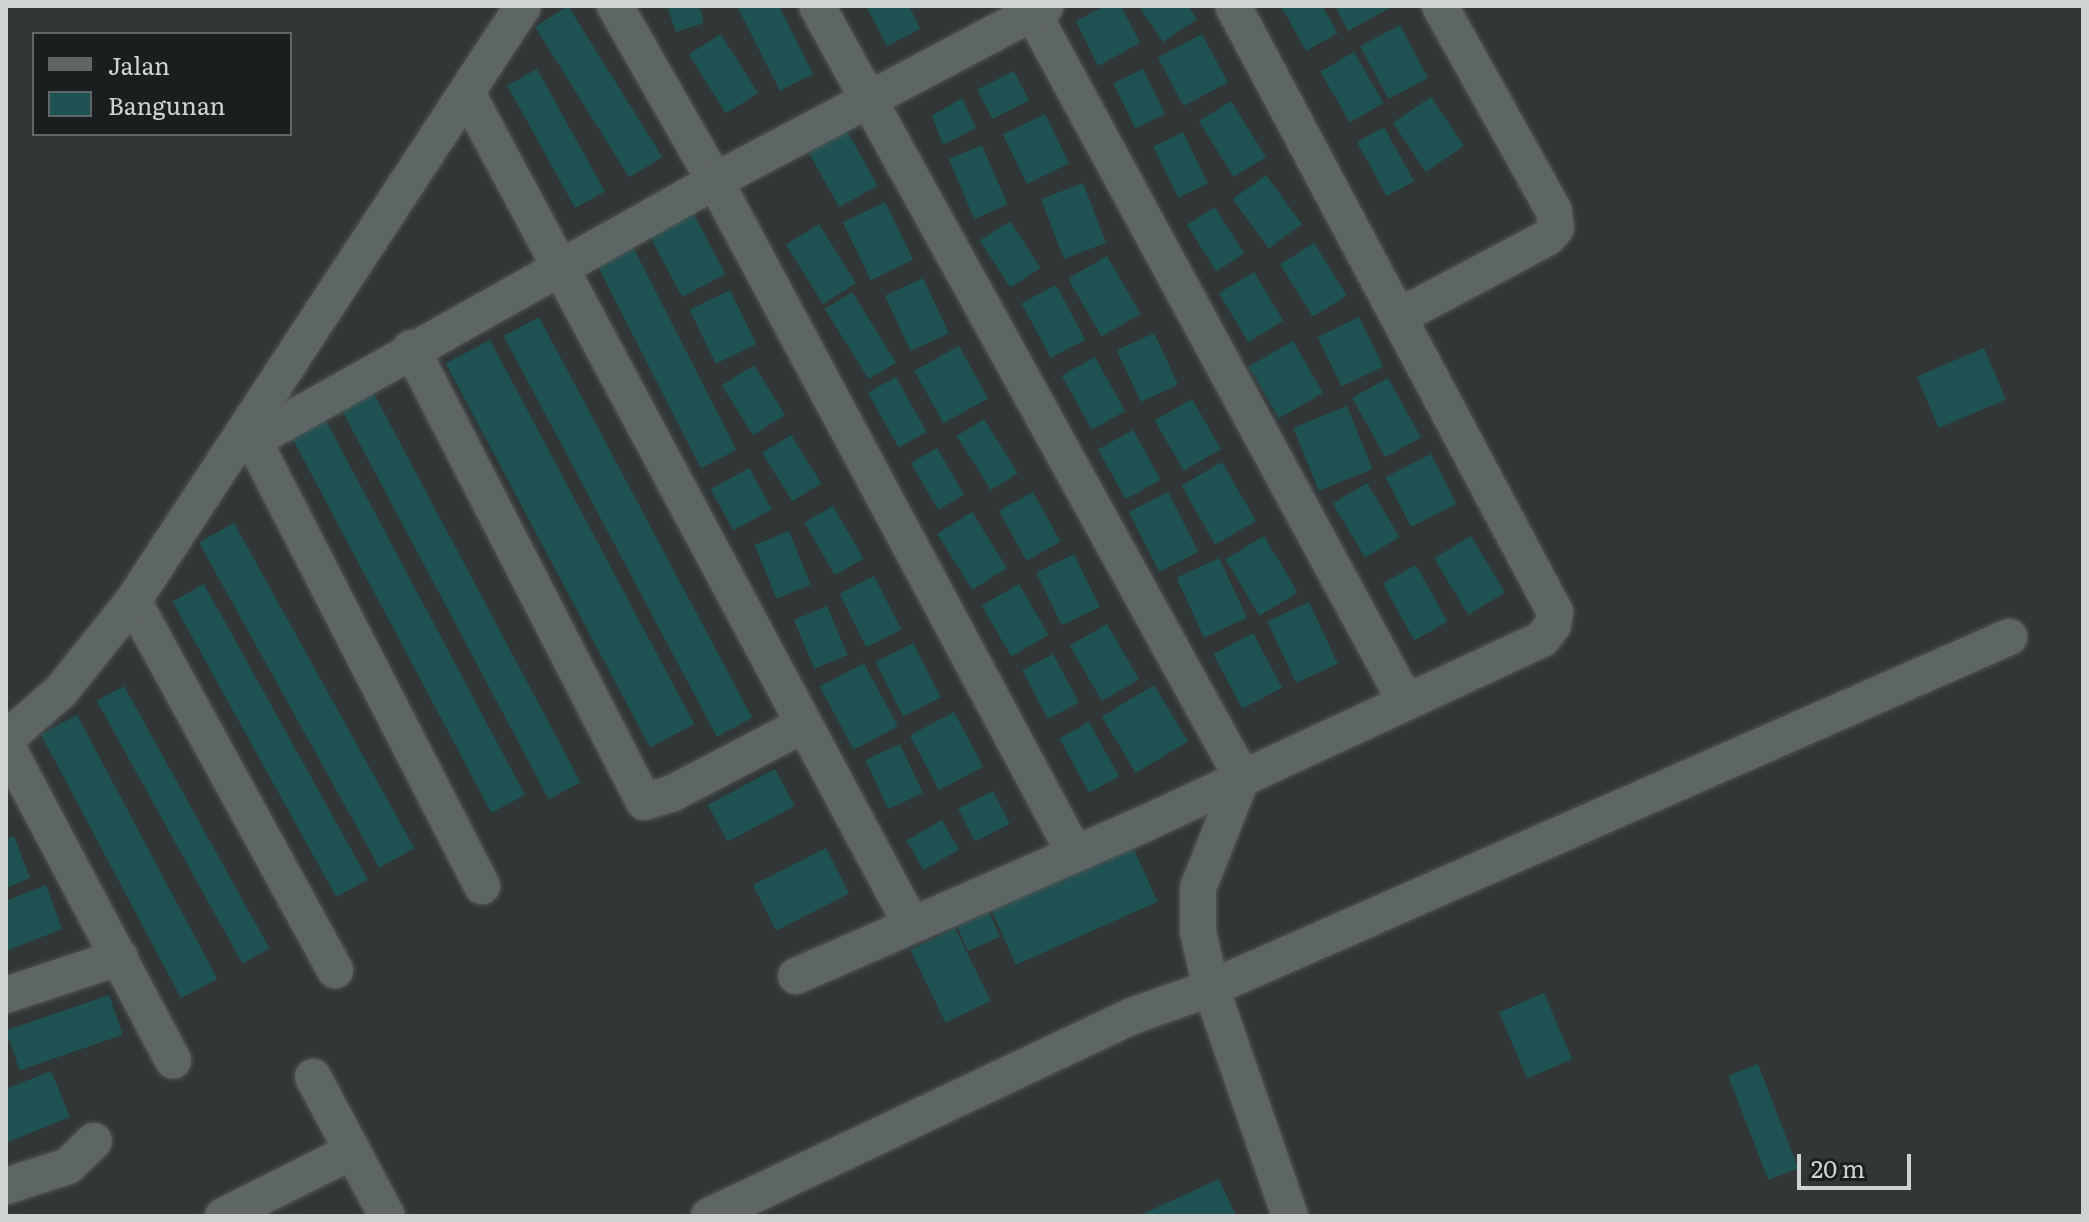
<!DOCTYPE html>
<style>
body{margin:0}
#map{position:relative;width:2089px;height:1222px;overflow:hidden;background:#313737;font-family:Literata,serif}
div>[style]{position:absolute}
[style*='--x']{left:calc(var(--x)*1px);top:calc(var(--y)*1px);width:calc(var(--w)*1px);rotate:calc(var(--a)*1deg)}
.building>*{inset:0;background:#1f5252;transform-origin:0 0}
.roads{filter:drop-shadow(0 0 2px #505454) drop-shadow(0 0 2px #505454)}
.street>*{height:36px;margin:-18px;padding:0 18px;transform-origin:18px;border-radius:18px;background:#5e6565}
span{translate:-50% -50%;white-space:nowrap;text-align:center;line-height:1.15;-webkit-text-stroke:6px #1b1e1e;paint-order:stroke}
.frame{position:absolute;inset:0;border:8px solid #cfd3d3;pointer-events:none}
.legend{position:absolute;left:32px;top:32px;width:260px;height:104px;box-sizing:border-box;background:#1b1e1e;border:2px solid #636666;margin:0;padding:10px 14px;list-style:none;font-size:24px;color:#cfd3d3}
.legend li{display:flex;align-items:center;gap:16px;height:40px}
.legend b{width:40px;border:2px solid #636666}
.scale{position:absolute;left:1797px;top:1154px;width:114px;height:36px;box-sizing:border-box;border:4px solid #cfd3d3;border-top:0;padding-left:10px;font-size:24px;line-height:28px;white-space:nowrap;color:#cfd3d3;-webkit-text-stroke:6px #1b1e1e;paint-order:stroke}
</style>
<div id="map">
<div class="building">
<i style="left:568px;top:6px;width:178px;height:39px;rotate:58deg"></i>
<i style="clip-path:polygon(667px 6px,699px 6px,704px 23px,676px 32px)"></i>
<i style="clip-path:polygon(737px 6px,779px 6px,813px 74px,780px 91px)"></i>
<i style="clip-path:polygon(866px 6px,909px 6px,920px 29px,887px 46px)"></i>
<i style="clip-path:polygon(1105px 6px,1121px 6px,1140px 43px,1098px 66px,1076px 21px)"></i>
<i style="clip-path:polygon(1139px 6px,1188px 6px,1197px 19px,1163px 42px)"></i>
<i style="clip-path:polygon(1281px 6px,1322px 6px,1338px 33px,1306px 51px)"></i>
<i style="clip-path:polygon(1335px 6px,1387px 6px,1388px 9px,1348px 31px)"></i>
<i style="left:1400px;top:25px;width:60px;height:45px;rotate:62deg"></i>
<i style="left:721px;top:34px;width:70px;height:38px;rotate:58deg"></i>
<i style="left:1202px;top:34px;width:55px;height:50px;rotate:62deg"></i>
<i style="left:1354px;top:52px;width:59px;height:39px;rotate:60deg"></i>
<i style="left:537px;top:69px;width:140px;height:34px;rotate:61deg"></i>
<i style="left:1143px;top:69px;width:50px;height:33px;rotate:64deg"></i>
<i style="left:1014px;top:71px;width:33px;height:41px;rotate:63deg"></i>
<i style="left:1431px;top:97px;width:59px;height:46px;rotate:56deg"></i>
<i style="clip-path:polygon(962px 98px,976px 128px,943px 145px,932px 116px)"></i>
<i style="left:1231px;top:101px;width:66px;height:38px;rotate:58deg"></i>
<i style="left:1045px;top:114px;width:55px;height:47px;rotate:64deg"></i>
<i style="left:1384px;top:127px;width:62px;height:31px;rotate:61deg"></i>
<i style="left:846px;top:129px;width:65px;height:44px;rotate:61deg"></i>
<i style="left:1183px;top:132px;width:57px;height:33px;rotate:64deg"></i>
<i style="left:982px;top:145px;width:65px;height:36px;rotate:67deg"></i>
<i style="left:1266px;top:175px;width:61px;height:41px;rotate:54deg"></i>
<i style="left:1083px;top:183px;width:64px;height:45px;rotate:69deg"></i>
<i style="left:885px;top:202px;width:64px;height:47px;rotate:64deg"></i>
<i style="left:1215px;top:207px;width:55px;height:33px;rotate:58deg"></i>
<i style="left:693px;top:213px;width:69px;height:49px;rotate:62deg"></i>
<i style="left:1010px;top:221px;width:56px;height:36px;rotate:57deg"></i>
<i style="left:819px;top:224px;width:70px;height:39px;rotate:58deg"></i>
<i style="left:1314px;top:243px;width:62px;height:40px;rotate:58deg"></i>
<i style="left:632px;top:245px;width:230px;height:40px;rotate:63deg"></i>
<i style="left:1107px;top:256px;width:67px;height:45px;rotate:60deg"></i>
<i style="left:1254px;top:272px;width:57px;height:41px;rotate:59deg"></i>
<i style="left:923px;top:278px;width:61px;height:42px;rotate:65deg"></i>
<i style="left:1056px;top:285px;width:62px;height:39px;rotate:62deg"></i>
<i style="left:730px;top:290px;width:60px;height:45px;rotate:64deg"></i>
<i style="left:852px;top:292px;width:83px;height:32px;rotate:58deg"></i>
<i style="left:539px;top:317px;width:454px;height:40px;rotate:62deg"></i>
<i style="left:1359px;top:317px;width:55px;height:46px;rotate:64deg"></i>
<i style="left:1154px;top:333px;width:57px;height:41px;rotate:65deg"></i>
<i style="left:490px;top:340px;width:435px;height:50px;rotate:62deg"></i>
<i style="left:1293px;top:341px;width:60px;height:51px;rotate:60deg"></i>
<i style="left:959px;top:346px;width:60px;height:51px;rotate:61deg"></i>
<i style="left:1984px;top:348px;width:56px;height:73px;rotate:67deg"></i>
<i style="left:1095px;top:357px;width:62px;height:38px;rotate:61deg"></i>
<i style="left:754px;top:365px;width:59px;height:38px;rotate:58deg"></i>
<i style="left:896px;top:377px;width:63px;height:32px;rotate:61deg"></i>
<i style="left:1388px;top:378px;width:68px;height:41px;rotate:61deg"></i>
<i style="left:373px;top:392px;width:442px;height:36px;rotate:62deg"></i>
<i style="left:1192px;top:399px;width:58px;height:43px;rotate:60deg"></i>
<i style="left:1347px;top:406px;width:68px;height:58px;rotate:68deg"></i>
<i style="left:324px;top:417px;width:428px;height:38px;rotate:62deg"></i>
<i style="left:984px;top:419px;width:64px;height:32px;rotate:58deg"></i>
<i style="left:1133px;top:430px;width:57px;height:40px;rotate:61deg"></i>
<i style="left:791px;top:435px;width:57px;height:34px;rotate:58deg"></i>
<i style="left:937px;top:448px;width:54px;height:30px;rotate:60deg"></i>
<i style="left:1431px;top:454px;width:56px;height:51px;rotate:63deg"></i>
<i style="left:1222px;top:462px;width:68px;height:47px;rotate:60deg"></i>
<i style="left:749px;top:468px;width:47px;height:44px;rotate:61deg"></i>
<i style="left:1367px;top:483px;width:63px;height:40px;rotate:59deg"></i>
<i style="left:1033px;top:492px;width:57px;height:39px;rotate:61deg"></i>
<i style="left:1168px;top:492px;width:67px;height:44px;rotate:63deg"></i>
<i style="left:833px;top:506px;width:61px;height:33px;rotate:60deg"></i>
<i style="left:972px;top:512px;width:66px;height:41px;rotate:58deg"></i>
<i style="left:234px;top:523px;width:372px;height:40px;rotate:61deg"></i>
<i style="left:789px;top:531px;width:58px;height:37px;rotate:68deg"></i>
<i style="left:1264px;top:536px;width:66px;height:45px;rotate:59deg"></i>
<i style="left:1471px;top:536px;width:66px;height:43px;rotate:59deg"></i>
<i style="left:1074px;top:554px;width:59px;height:42px;rotate:64deg"></i>
<i style="left:1219px;top:558px;width:66px;height:47px;rotate:65deg"></i>
<i style="left:1416px;top:565px;width:65px;height:38px;rotate:61deg"></i>
<i style="left:874px;top:576px;width:60px;height:39px;rotate:63deg"></i>
<i style="left:204px;top:584px;width:338px;height:36px;rotate:61deg"></i>
<i style="left:1019px;top:584px;width:59px;height:43px;rotate:60deg"></i>
<i style="left:1309px;top:602px;width:68px;height:46px;rotate:65deg"></i>
<i style="left:827px;top:606px;width:53px;height:36px;rotate:67deg"></i>
<i style="left:1107px;top:624px;width:64px;height:43px;rotate:60deg"></i>
<i style="left:1253px;top:633px;width:62px;height:45px;rotate:62deg"></i>
<i style="left:913px;top:643px;width:61px;height:42px;rotate:63deg"></i>
<i style="left:1053px;top:654px;width:55px;height:35px;rotate:62deg"></i>
<i style="left:864px;top:663px;width:72px;height:50px;rotate:62deg"></i>
<i style="left:1154px;top:685px;width:66px;height:61px;rotate:59deg"></i>
<i style="left:124px;top:686px;width:300px;height:31px;rotate:61deg"></i>
<i style="left:954px;top:712px;width:62px;height:50px;rotate:62deg"></i>
<i style="left:77px;top:715px;width:299px;height:41px;rotate:62deg"></i>
<i style="left:1089px;top:722px;width:62px;height:34px;rotate:61deg"></i>
<i style="left:900px;top:744px;width:54px;height:38px;rotate:65deg"></i>
<i style="left:775px;top:769px;width:42px;height:76px;rotate:62deg"></i>
<i style="left:993px;top:791px;width:37px;height:39px;rotate:63deg"></i>
<i style="left:942px;top:820px;width:34px;height:41px;rotate:60deg"></i>
<i style="clip-path:polygon(14px 836px,30px 878px,6px 888px,6px 839px)"></i>
<i style="left:1133px;top:847px;width:60px;height:155px;rotate:66deg"></i>
<i style="left:826px;top:848px;width:51px;height:82px;rotate:63deg"></i>
<i style="clip-path:polygon(46px 885px,62px 929px,6px 951px,6px 901px)"></i>
<i style="left:989px;top:912px;width:27px;height:35px;rotate:66deg"></i>
<i style="left:955px;top:928px;width:81px;height:50px;rotate:64deg"></i>
<i style="left:1544px;top:993px;width:72px;height:49px;rotate:67deg"></i>
<i style="left:109px;top:995px;width:42px;height:109px;rotate:71deg"></i>
<i style="left:1758px;top:1064px;width:112px;height:32px;rotate:69deg"></i>
<i style="clip-path:polygon(51px 1071px,70px 1117px,6px 1143px,6px 1089px)"></i>
<i style="clip-path:polygon(1219px 1179px,1236px 1216px,1138px 1216px)"></i>
</div>
<div class="roads">
<div class="street">
<i style="--x:615;--y:6;--w:202;--a:60.3"></i>
<i style="--x:715;--y:181;--w:763;--a:61.86"></i>
<i style="--x:817;--y:6;--w:880;--a:61.14"></i>
<i style="--x:1242;--y:777;--w:119;--a:111.6"></i>
<i style="--x:1198;--y:888;--w:44;--a:90"></i>
<i style="--x:1198;--y:932;--w:57;--a:76.9"></i>
<i style="--x:1211;--y:988;--w:241;--a:70.9"></i>
<i style="--x:1029;--y:6;--w:792;--a:61.56"></i>
<i style="--x:468;--y:95;--w:938;--a:61.88"></i>
<i style="--x:1400;--y:316;--w:166;--a:-28"></i>
<i style="--x:1547;--y:238;--w:13;--a:-48"></i>
<i style="--x:1556;--y:228;--w:17;--a:-97"></i>
<i style="--x:1554;--y:211;--w:235;--a:-119.1"></i>
<i style="--x:411;--y:348;--w:510;--a:62.83"></i>
<i style="--x:644;--y:802;--w:28;--a:-17"></i>
<i style="--x:671;--y:794;--w:149;--a:-27.6"></i>
<i style="--x:247;--y:428;--w:515;--a:62.84"></i>
<i style="--x:254;--y:440;--w:529;--a:-29.33"></i>
<i style="--x:715;--y:181;--w:374;--a:-27.9"></i>
<i style="--x:133;--y:601;--w:421;--a:61.3"></i>
<i style="--x:6;--y:739;--w:73;--a:-41.1"></i>
<i style="--x:61;--y:691;--w:115;--a:-51.3"></i>
<i style="--x:133;--y:601;--w:711;--a:-56.76"></i>
<i style="--x:6;--y:745;--w:357;--a:62.1"></i>
<i style="--x:796;--y:976;--w:382;--a:-23.6"></i>
<i style="--x:1146;--y:823;--w:437;--a:-24.9"></i>
<i style="--x:1542;--y:639;--w:18;--a:-52"></i>
<i style="--x:1553;--y:625;--w:13;--a:-81"></i>
<i style="--x:1555;--y:612;--w:686;--a:-117.98"></i>
<i style="--x:6;--y:995;--w:120;--a:-18.4"></i>
<i style="--x:313;--y:1077;--w:157;--a:62"></i>
<i style="--x:6;--y:1186;--w:65;--a:-17.9"></i>
<i style="--x:68;--y:1166;--w:36;--a:-44"></i>
<i style="--x:223;--y:1216;--w:145;--a:-26.6"></i>
<i style="--x:709;--y:1216;--w:468;--a:-25.3"></i>
<i style="--x:1132;--y:1016;--w:84;--a:-19.5"></i>
<i style="--x:1211;--y:988;--w:872;--a:-23.74"></i>
</div>
</div>
<div class="frame"></div>
<ul class="legend">
<li><b style="height:10px;background:#5e6565"></b>Jalan</li>
<li><b style="height:22px;background:#1f5252"></b>Bangunan</li>
</ul>
<div class="scale">20 m</div>
</div>
